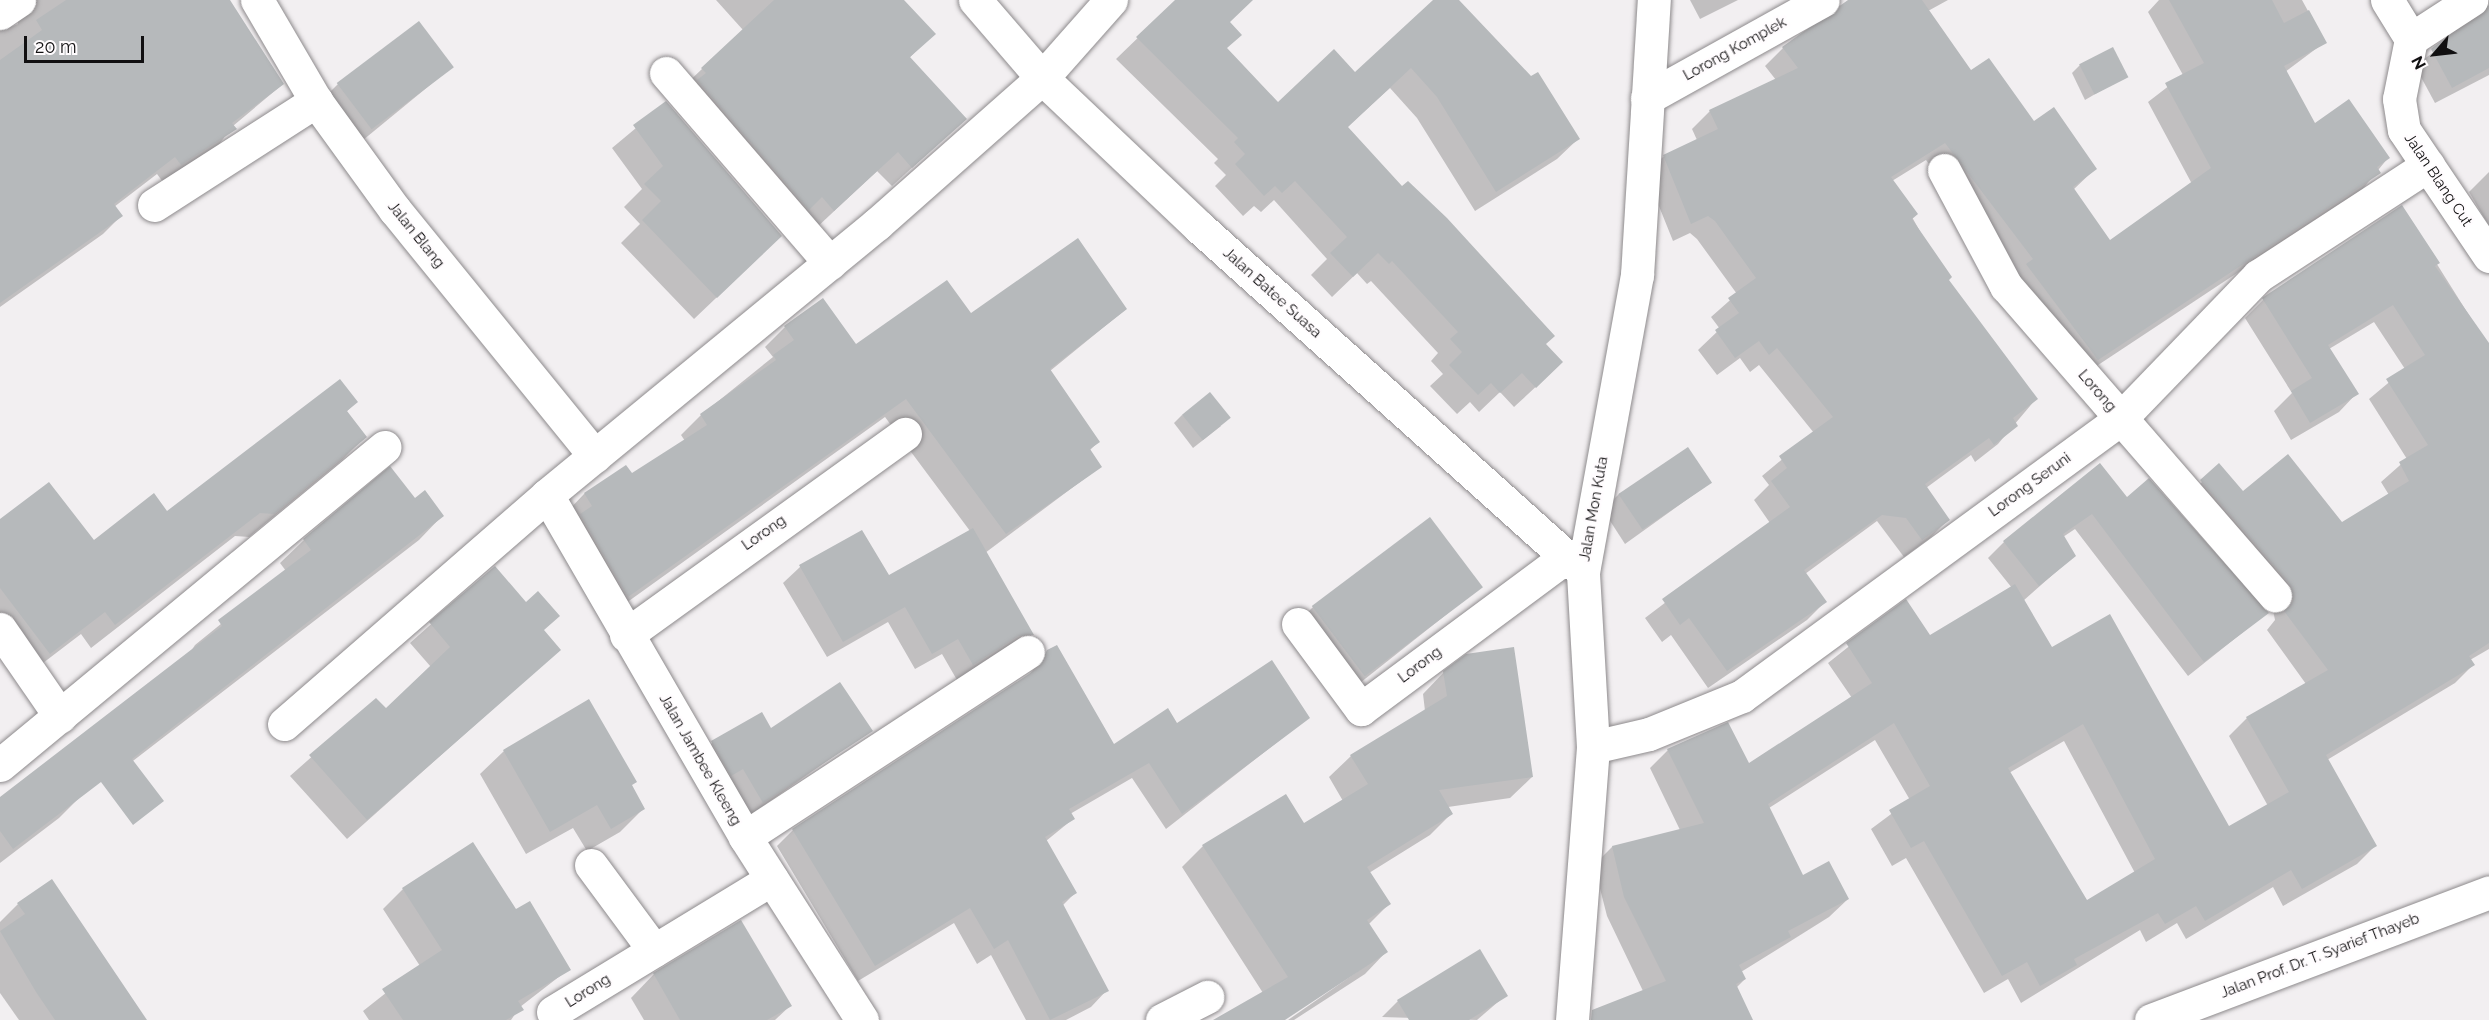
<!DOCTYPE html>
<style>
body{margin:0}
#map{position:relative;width:2489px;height:1020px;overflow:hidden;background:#f2eff1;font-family:Raleway,sans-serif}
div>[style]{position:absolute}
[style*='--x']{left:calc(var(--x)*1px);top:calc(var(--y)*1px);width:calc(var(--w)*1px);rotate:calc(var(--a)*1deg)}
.shadow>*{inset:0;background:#0003}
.building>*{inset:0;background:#b6b9bb;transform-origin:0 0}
.roads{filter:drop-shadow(0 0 2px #8d8a8c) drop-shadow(0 0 2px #8d8a8c)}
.minor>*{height:33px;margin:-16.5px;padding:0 16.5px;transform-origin:16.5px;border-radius:16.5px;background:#fff}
span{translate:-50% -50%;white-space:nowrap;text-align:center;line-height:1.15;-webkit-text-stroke:4.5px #fffcfe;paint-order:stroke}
.street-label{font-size:15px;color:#111011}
.north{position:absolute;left:2405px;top:24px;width:60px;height:60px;-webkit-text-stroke:4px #fffcfe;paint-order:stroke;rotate:242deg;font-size:16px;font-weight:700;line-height:24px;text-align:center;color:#111011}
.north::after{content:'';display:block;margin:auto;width:21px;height:27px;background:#111011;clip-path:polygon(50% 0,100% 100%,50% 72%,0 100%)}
.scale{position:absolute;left:24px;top:36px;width:120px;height:27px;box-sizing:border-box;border:3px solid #111011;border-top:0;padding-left:8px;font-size:18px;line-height:21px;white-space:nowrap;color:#111011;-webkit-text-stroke:4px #fffcfe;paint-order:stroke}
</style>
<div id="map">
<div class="shadow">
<i style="clip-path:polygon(2px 0,228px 0,283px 84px,233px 126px,217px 147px,163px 182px,157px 174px,114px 207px,121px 216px,103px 234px,0 307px,0 31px,18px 24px,17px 8px)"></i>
<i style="clip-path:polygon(716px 0,878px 0,934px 34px,909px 58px,965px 119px,892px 186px,877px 171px,814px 230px,682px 88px,743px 30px)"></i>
<i style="clip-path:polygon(1177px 0,1252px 0,1228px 22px,1226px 49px,1278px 105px,1355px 75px,1436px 0,1457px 0,1578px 139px,1557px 159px,1475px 211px,1417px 118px,1390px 88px,1347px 127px,1544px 344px,1541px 382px,1514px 407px,1500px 392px,1479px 412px,1470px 402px,1457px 414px,1430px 386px,1443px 374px,1431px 361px,1438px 353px,1371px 281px,1367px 284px,1357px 273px,1332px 297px,1311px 275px,1327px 259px,1274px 200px,1261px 212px,1254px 206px,1243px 216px,1215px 186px,1226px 175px,1214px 163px,1218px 159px,1116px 59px)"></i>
<i style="clip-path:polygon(1690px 0,1738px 0,1700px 19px)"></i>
<i style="clip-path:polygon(1872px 0,1948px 0,1928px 11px,1971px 73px,2095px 169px,2073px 190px,2110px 242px,2192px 184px,2148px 102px,2183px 75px,2148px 12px,2159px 0,2302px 0,2325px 42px,2285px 72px,2315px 125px,2388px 158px,2361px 191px,2080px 377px,2015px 277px,1926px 160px,1892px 181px,1947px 280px,2036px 399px,1998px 444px,1975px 462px,1971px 455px,1926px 488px,1948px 520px,1930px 538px,1904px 557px,1877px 521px,1805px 574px,1825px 602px,1807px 620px,1708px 688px,1671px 635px,1662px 642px,1645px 618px,1770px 523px,1754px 500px,1769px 485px,1762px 476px,1814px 433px,1759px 365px,1750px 372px,1740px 358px,1717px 375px,1698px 350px,1720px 329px,1711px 317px,1737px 294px,1697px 239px,1690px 233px,1673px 241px,1646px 174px,1664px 156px,1697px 140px,1692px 129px,1710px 111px,1776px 80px,1765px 66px,1783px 48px)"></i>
<i style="clip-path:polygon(2489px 10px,2489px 75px,2435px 103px,2415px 66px)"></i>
<i style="clip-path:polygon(2080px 65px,2126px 76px,2085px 100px,2072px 73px)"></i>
<i style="clip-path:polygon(452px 67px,357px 145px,322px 100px,338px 84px)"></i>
<i style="clip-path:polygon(666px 103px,758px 258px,694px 319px,621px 243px,640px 224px,624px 207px,642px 189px,612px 148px)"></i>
<i style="clip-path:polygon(2489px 172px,2489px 226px,2469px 192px)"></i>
<i style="clip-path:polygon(evenodd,2401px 207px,2489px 347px,2489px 649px,2470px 660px,2473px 665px,2455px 683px,2327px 760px,2375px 846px,2357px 864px,2283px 906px,2273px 887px,2186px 939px,2177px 923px,2146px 942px,2140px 930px,2021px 1003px,2008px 979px,1984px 993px,1906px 858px,1892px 866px,1871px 829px,1910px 800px,1875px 740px,1769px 808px,1803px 877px,1848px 899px,1829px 917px,1741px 972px,1745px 979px,1736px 988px,1751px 1020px,1608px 1020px,1643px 991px,1607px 916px,1594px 865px,1612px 847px,1680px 830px,1650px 768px,1668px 750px,1748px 766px,1852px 698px,1828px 663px,1905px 602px,1929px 637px,2012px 588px,1988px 558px,2004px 542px,2126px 499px,2267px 613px,2188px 676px,2075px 529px,2063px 537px,2074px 556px,2023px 601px,2052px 649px,2228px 828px,2268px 806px,2229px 736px,2247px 718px,2306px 684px,2267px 630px,2275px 620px,2271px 601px,2183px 500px,2219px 466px,2243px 493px,2342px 524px,2389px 495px,2381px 482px,2407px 459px,2369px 399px,2405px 369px,2374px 322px,2329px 349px,2357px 393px,2339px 412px,2291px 440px,2274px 411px,2292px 393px,2245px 318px,2263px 300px,2401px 207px,2064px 741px,2135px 873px,2087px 902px,2009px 773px,2064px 741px)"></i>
<i style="clip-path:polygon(1126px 309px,1050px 371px,1098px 442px,1089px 451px,1100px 467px,985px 553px,1032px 634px,1016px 650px,957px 680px,942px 654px,915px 669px,888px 622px,827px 657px,783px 583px,800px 567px,861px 532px,888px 577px,970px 531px,885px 417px,608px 616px,565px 514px,584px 494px,631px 475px,685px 441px,681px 435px,701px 415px,773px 357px,765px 347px,785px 327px,855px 346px,970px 315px)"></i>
<i style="clip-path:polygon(356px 402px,346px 412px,365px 437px,342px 460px,249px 537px,235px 536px,91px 648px,81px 634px,26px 676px,0 642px,0 521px,94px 542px,167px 513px)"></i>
<i style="clip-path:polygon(1182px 415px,1221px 426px,1193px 448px,1174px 423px)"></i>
<i style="clip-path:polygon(1710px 483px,1625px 544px,1603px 510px,1619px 494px)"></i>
<i style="clip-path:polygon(415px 500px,442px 516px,419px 540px,107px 781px,195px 645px,286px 571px,280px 563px,304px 540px)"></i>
<i style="clip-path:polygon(494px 568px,559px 650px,347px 839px,290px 776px,376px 700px,386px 710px,431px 667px,410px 643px)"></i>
<i style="clip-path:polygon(1481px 587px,1341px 698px,1290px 630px,1313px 607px)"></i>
<i style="clip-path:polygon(1048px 652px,1113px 746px,1177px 725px,1308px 718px,1166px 829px,1132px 778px,1070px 814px,1073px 819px,1046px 841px,1075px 893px,1062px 906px,1107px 990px,1091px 1007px,1066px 1020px,1026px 1020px,991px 955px,977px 964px,954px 923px,858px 981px,777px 846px,793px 830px,1027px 677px)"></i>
<i style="clip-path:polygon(1444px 672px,1532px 777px,1510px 798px,1448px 807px,1452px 813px,1430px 835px,1369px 873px,1389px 904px,1368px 925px,1386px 952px,1365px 974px,1294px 1020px,1288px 1020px,1364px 967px,1282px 1020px,1218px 1020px,1263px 993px,1182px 867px,1203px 846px,1304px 825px,1343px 801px,1329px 777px,1351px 756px,1425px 711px,1423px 694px)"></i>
<i style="clip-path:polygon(770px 730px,871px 730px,746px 818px,696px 759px,712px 743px)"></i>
<i style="clip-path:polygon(504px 751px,631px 786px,644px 808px,620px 832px,587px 851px,573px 828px,526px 854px,480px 774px)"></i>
<i style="clip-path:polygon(82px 795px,59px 818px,0 863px,0 799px)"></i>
<i style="clip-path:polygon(403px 889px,516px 911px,569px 969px,520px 1007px,511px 1020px,369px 1020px,363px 1011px,420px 966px,383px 909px)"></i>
<i style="clip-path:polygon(18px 904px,146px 1020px,19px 1020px,0 993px,0 922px)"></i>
<i style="clip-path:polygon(654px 974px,790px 1006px,775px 1020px,644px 1020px,631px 998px)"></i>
<i style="clip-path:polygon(1506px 995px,1477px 1020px,1382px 1017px,1398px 1001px)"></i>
</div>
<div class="building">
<i style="clip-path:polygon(66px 0,230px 0,284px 84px,232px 123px,237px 129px,181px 165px,175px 157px,114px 204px,123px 216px,0 303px,0 60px,42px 30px,36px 20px)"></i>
<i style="clip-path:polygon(774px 0,904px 0,936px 34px,910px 57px,967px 119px,912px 168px,898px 152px,834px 211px,822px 197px,809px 210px,697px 80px,706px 73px,701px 68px)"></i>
<i style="clip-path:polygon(1175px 0,1253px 0,1230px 22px,1242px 35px,1227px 48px,1278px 102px,1334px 49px,1355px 72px,1433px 0,1459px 0,1531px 76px,1538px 72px,1580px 139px,1496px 192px,1437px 97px,1411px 68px,1348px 127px,1402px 186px,1408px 181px,1447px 218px,1555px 336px,1546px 344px,1563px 362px,1536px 388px,1522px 373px,1500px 393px,1491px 383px,1478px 395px,1449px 365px,1462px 352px,1450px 339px,1458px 332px,1392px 261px,1389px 264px,1378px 253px,1353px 277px,1330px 253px,1347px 237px,1295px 181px,1282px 193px,1275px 186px,1264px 196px,1235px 164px,1245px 154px,1234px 142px,1238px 138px,1136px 37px)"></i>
<i style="clip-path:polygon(1848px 0,1922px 0,1971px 70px,1989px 58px,2034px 121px,2054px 107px,2097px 169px,2073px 187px,2110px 240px,2211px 168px,2165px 83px,2204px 63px,2169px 0,2272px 0,2284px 23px,2309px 10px,2327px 43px,2284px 66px,2315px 123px,2349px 99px,2390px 158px,2377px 167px,2381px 173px,2098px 360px,2026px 264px,2033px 259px,1945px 143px,1891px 177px,1918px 214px,1912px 219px,1952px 277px,1949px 280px,2038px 399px,2013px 418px,2018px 426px,1994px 445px,1989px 438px,1925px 484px,1950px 520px,1922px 540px,1906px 518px,1882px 515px,1804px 570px,1827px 602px,1727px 671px,1689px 618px,1680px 625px,1662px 599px,1790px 507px,1771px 481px,1787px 468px,1779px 456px,1833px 417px,1777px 348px,1769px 355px,1759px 341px,1735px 358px,1715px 330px,1739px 313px,1728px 298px,1756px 278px,1715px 221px,1708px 216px,1691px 224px,1663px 155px,1718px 129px,1709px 110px,1798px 68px,1782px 47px)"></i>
<i style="clip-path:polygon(2489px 5px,2489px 68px,2452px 88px,2431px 49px)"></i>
<i style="left:419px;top:21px;width:58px;height:103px;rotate:53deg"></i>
<i style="left:2113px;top:47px;width:34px;height:38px;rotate:63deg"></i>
<i style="clip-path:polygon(666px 101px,782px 236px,717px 298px,642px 220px,661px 201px,644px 184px,663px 166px,633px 125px)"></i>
<i style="clip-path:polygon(evenodd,2402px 205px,2440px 263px,2435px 266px,2489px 343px,2489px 643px,2469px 656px,2475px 665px,2326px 755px,2377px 846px,2302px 889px,2291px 870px,2205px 921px,2196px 906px,2165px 924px,2158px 913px,2074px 959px,2077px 965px,2040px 986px,2027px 962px,2002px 976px,1924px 841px,1911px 848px,1889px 810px,1930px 786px,1894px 723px,1768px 804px,1803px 875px,1829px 861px,1849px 899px,1788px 931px,1791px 937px,1739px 965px,1746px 979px,1736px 984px,1753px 1020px,1591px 1020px,1592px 1010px,1666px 981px,1624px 897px,1612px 846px,1704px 823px,1667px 749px,1728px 722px,1749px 763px,1872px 683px,1846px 643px,1906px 599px,1930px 635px,2015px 584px,2052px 647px,2110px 614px,2229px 826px,2289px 792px,2246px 717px,2328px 670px,2284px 611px,2293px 601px,2289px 583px,2200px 480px,2219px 463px,2243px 491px,2288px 454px,2342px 522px,2409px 481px,2399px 462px,2428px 445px,2386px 379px,2425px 355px,2393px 305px,2328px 345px,2359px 394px,2310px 423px,2291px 391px,2312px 378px,2262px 298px,2402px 205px,2083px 724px,2155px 859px,2087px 900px,2008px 768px,2083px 724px)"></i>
<i style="clip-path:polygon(1078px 238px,1127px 309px,1050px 369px,1100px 442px,1090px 449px,1102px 467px,1006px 534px,906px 399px,628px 597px,580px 514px,592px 506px,584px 493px,626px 465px,632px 473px,707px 425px,700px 414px,776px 360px,773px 355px,794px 340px,784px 326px,823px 298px,856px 344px,947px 280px,971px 313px)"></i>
<i style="clip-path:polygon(340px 379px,358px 402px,347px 411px,367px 437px,274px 514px,260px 513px,115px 625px,105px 612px,50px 654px,0 588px,0 519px,49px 482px,94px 540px,154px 493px,167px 511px)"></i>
<i style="left:1210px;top:392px;width:33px;height:36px;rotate:51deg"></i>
<i style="left:1688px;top:447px;width:43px;height:84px;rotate:56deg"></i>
<i style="clip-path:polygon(2100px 463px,2127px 497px,2149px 478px,2269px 613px,2204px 662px,2092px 514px,2063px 534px,2076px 556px,2039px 586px,2003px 541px)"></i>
<i style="clip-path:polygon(390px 466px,415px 498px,425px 490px,444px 516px,132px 759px,164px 801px,133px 825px,101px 782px,13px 849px,0 831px,0 797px,222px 626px,218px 620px,311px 550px,303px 539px)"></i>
<i style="left:1430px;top:517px;width:88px;height:148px;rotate:53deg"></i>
<i style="clip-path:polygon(973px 528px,1034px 635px,1018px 636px,973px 665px,958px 639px,932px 654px,905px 607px,843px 642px,799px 565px,862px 530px,889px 575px)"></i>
<i style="clip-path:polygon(495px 566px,526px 602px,538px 591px,560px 616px,544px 630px,561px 650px,367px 820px,309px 755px,376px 698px,386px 708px,450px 647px,429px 622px)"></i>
<i style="clip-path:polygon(1057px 645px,1114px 744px,1168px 708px,1177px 723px,1272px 660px,1310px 718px,1182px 814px,1149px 763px,1069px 809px,1075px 819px,1045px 837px,1077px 893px,1062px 902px,1109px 991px,1050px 1020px,1008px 940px,994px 949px,970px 908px,875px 966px,792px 829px,1038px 668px,1047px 650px)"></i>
<i style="clip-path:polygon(1514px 647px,1533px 777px,1439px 790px,1453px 814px,1367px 867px,1391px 904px,1367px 920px,1388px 952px,1285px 1020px,1213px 1020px,1288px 977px,1202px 845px,1286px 794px,1304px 823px,1368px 784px,1350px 755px,1447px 696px,1443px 671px,1466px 654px)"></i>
<i style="clip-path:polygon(840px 682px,873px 731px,763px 803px,743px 769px,731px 776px,711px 741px,762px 712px,771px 728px)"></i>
<i style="clip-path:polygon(589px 699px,637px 782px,632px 785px,645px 809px,611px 829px,597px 805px,550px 832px,503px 750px)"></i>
<i style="clip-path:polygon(473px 842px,516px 909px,530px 901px,571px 970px,518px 1001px,524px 1010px,506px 1020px,403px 1020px,382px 989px,442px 950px,402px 888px)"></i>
<i style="clip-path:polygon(52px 879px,147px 1020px,55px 1020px,36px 992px,0 931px,25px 914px,17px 903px)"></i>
<i style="clip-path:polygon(741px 920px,792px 1006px,767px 1020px,680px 1020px,653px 973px)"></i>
<i style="clip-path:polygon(1480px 949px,1508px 996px,1469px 1020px,1409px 1020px,1397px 1000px)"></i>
</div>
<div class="roads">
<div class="minor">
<i style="--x:257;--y:0;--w:117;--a:59.7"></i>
<i style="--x:316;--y:101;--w:135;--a:54.1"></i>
<i style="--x:395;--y:210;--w:317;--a:50.9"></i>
<i style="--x:975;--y:0;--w:103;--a:49.3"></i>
<i style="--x:1042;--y:78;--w:216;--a:43.5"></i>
<i style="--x:1199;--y:227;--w:516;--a:41.94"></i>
<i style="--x:2387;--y:0;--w:46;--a:58.4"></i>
<i style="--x:2411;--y:39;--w:61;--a:101.3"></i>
<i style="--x:2399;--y:99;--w:31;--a:81"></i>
<i style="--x:2404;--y:130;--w:152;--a:56"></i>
<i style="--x:0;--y:13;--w:23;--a:-34"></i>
<i style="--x:2411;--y:39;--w:72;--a:-33"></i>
<i style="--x:666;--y:73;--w:251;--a:49.2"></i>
<i style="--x:1647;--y:98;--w:201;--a:-29.1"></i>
<i style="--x:1944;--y:170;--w:132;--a:61.9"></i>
<i style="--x:2006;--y:286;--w:410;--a:49"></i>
<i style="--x:154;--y:205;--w:193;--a:-32.7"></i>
<i style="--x:547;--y:495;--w:395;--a:59.9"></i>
<i style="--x:745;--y:837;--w:217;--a:57.4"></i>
<i style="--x:1298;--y:624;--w:106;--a:53.5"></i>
<i style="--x:1361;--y:709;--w:253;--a:-36.6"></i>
<i style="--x:0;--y:629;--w:106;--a:55.4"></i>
<i style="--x:626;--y:635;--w:344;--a:-35.8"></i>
<i style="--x:284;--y:724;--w:349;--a:-41"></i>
<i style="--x:547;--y:495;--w:427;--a:-39.4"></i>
<i style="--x:877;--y:224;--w:220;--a:-41.5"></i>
<i style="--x:1042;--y:78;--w:104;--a:-48.5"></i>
<i style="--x:1593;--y:747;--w:57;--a:-13.1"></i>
<i style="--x:1649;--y:734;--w:100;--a:-22.2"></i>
<i style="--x:1742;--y:696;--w:469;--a:-36.2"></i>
<i style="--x:2120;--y:419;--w:199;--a:-46"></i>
<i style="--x:2258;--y:276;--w:203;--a:-33.1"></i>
<i style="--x:0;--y:765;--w:499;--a:-39.6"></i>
<i style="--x:745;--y:837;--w:338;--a:-33.2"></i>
<i style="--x:591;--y:865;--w:106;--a:53.5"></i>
<i style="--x:553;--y:1012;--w:256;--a:-31.3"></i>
<i style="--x:1162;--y:1020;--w:51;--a:-27.1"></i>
<i style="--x:1572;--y:1020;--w:274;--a:-85.6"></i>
<i style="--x:1593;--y:747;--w:175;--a:-93.3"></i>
<i style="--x:1583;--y:572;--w:302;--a:-79.7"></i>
<i style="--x:1637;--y:275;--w:276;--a:-86.5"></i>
<i style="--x:2151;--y:1020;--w:361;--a:-20.7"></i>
</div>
</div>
<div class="street-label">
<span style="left:1735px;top:49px;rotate:-29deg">Lorong Komplek</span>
<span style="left:2438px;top:180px;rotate:56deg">Jalan Blang Cut</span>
<span style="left:416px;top:235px;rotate:51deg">Jalan Blang</span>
<span style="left:1272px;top:293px;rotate:42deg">Jalan Batee Suasa</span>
<span style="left:2097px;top:391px;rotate:49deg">Lorong</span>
<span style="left:2030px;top:485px;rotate:-36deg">Lorong Seruni</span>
<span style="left:1594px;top:509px;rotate:-80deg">Jalan Mon Kuta</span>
<span style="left:764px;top:533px;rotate:-35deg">Lorong</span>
<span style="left:1420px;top:665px;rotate:-37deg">Lorong</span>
<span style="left:700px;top:760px;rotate:60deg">Jalan Jambee Kleeng</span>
<span style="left:2320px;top:956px;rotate:-21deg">Jalan Prof. Dr. T. Syarief Thayeb</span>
<span style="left:588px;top:991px;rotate:-32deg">Lorong</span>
</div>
<div class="north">N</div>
<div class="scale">20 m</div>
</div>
